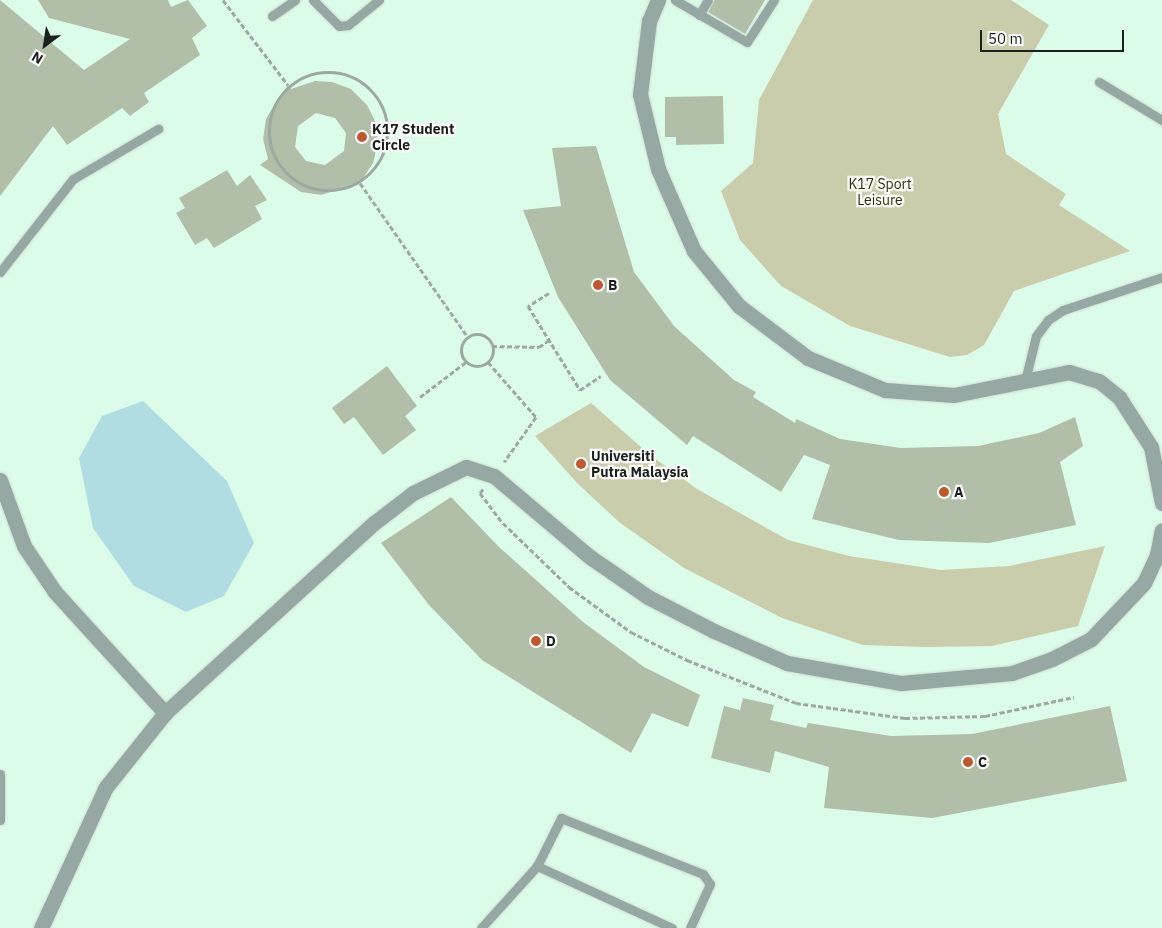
<!DOCTYPE html>
<style>
body{margin:0}
#map{position:relative;width:1162px;height:928px;overflow:hidden;background:#f0fff5;font-family:"IBM Plex Sans",sans-serif}
div>[style]{position:absolute}
[style*='--x']{left:calc(var(--x)*1px);top:calc(var(--y)*1px);width:calc(var(--w)*1px);rotate:calc(var(--a)*1deg)}
.built>*{inset:0;background:#dbfce8;transform-origin:0 0}
.green>*{inset:0;background:#cacdab}
.water>*{inset:0;background:#b0dde2}
.building>*{inset:0;background:#b1bfa9}
.path>*{height:3px;margin-top:-1.5px;transform-origin:0;background:repeating-linear-gradient(90deg,#9ca9a0 0 5px,transparent 0 7.5px)}
.path>.ring{margin:-1.5px;padding:0;box-sizing:content-box;background:none;border:3px solid #9ca9a0;border-radius:50%}
.roads{filter:drop-shadow(0 0 1px #cddbd2) drop-shadow(0 0 1px #cddbd2)}
.lane>*{height:9px;margin:-4.5px;padding:0 4.5px;transform-origin:4.5px;border-radius:4.5px;background:#96a8a4}
.street>*{height:15px;margin:-7.5px;padding:0 7.5px;transform-origin:7.5px;border-radius:7.5px;background:#96a8a4}
.dots>*{width:14px;height:14px;translate:-50% -50%;box-sizing:border-box;border:2px solid #fff;border-radius:50%}
span{translate:-50% -50%;white-space:nowrap;text-align:center;line-height:1.15;-webkit-text-stroke:4.5px #fff;paint-order:stroke}
.poi-label{font-size:14px;color:#18211b;font-weight:700}
.left{translate:0 -50%;text-align:left}
.park-label{font-size:14px;color:#2d2f02}
.north{position:absolute;left:20px;top:20px;width:50px;height:50px;-webkit-text-stroke:4px #fff;paint-order:stroke;rotate:211deg;font-size:14px;font-weight:700;line-height:20px;text-align:center;color:#18211b}
.north::after{content:'';display:block;margin:auto;width:18px;height:22px;background:#18211b;clip-path:polygon(50% 0,100% 100%,50% 72%,0 100%)}
.scale{position:absolute;left:980px;top:30px;width:144px;height:22px;box-sizing:border-box;border:2px solid #18211b;border-top:0;padding-left:6px;font-size:15px;line-height:18px;white-space:nowrap;color:#18211b;-webkit-text-stroke:4px #fff;paint-order:stroke}
</style>
<div id="map">
<div class="built">
<i style="left:0;top:0;width:1162px;height:928px"></i>
</div>
<div class="green">
<i style="clip-path:polygon(813px 0,1011px 0,1049px 25px,998px 114px,1006px 154px,1066px 194px,1059px 205px,1130px 251px,1014px 291px,984px 345px,967px 355px,950px 357px,850px 326px,781px 286px,740px 240px,721px 191px,753px 163px,759px 100px)"></i>
<i style="clip-path:polygon(591px 403px,650px 455px,697px 489px,788px 540px,849px 556px,941px 570px,1009px 566px,1105px 546px,1078px 626px,992px 646px,925px 647px,863px 645px,782px 618px,684px 568px,619px 522px,577px 483px,535px 436px)"></i>
</div>
<div class="water">
<i style="clip-path:polygon(143px 401px,227px 481px,254px 543px,224px 596px,186px 612px,134px 586px,93px 528px,79px 458px,102px 416px)"></i>
</div>
<div class="building">
<i style="clip-path:polygon(0 0,84px 70px,130px 39px,49px 18px,38px 0,168px 0,171px 7px,188px 0,207px 26px,192px 38px,200px 55px,144px 93px,149px 102px,130px 116px,122px 108px,67px 145px,53px 126px,0 196px)"></i>
<i style="clip-path:polygon(714px 0,765px 0,745px 34px,708px 12px)"></i>
<i style="clip-path:polygon(evenodd,315px 81px,332px 82px,351px 89px,367px 105px,376px 123px,378px 143px,373px 163px,360px 183px,321px 195px,301px 192px,260px 165px,268px 159px,263px 139px,266px 119px,276px 102px,288px 85px,291px 89px,315px 81px,316px 113px,335px 118px,346px 133px,344px 151px,325px 165px,306px 161px,295px 147px,298px 126px,316px 113px)"></i>
<i style="clip-path:polygon(723px 96px,724px 144px,676px 145px,676px 137px,665px 137px,665px 97px)"></i>
<i style="clip-path:polygon(596px 146px,634px 272px,674px 326px,734px 380px,756px 392px,753px 397px,795px 423px,796px 419px,840px 439px,901px 448px,978px 446px,1039px 433px,1075px 417px,1083px 446px,1060px 462px,1076px 525px,989px 543px,899px 540px,812px 519px,830px 465px,804px 455px,781px 492px,693px 436px,687px 445px,610px 380px,558px 297px,523px 210px,561px 206px,552px 148px)"></i>
<i style="clip-path:polygon(227px 170px,237px 186px,250px 175px,267px 200px,255px 206px,262px 219px,214px 248px,207px 238px,195px 245px,176px 213px,185px 208px,179px 198px)"></i>
<i style="clip-path:polygon(387px 366px,417px 406px,405px 416px,416px 430px,383px 455px,354px 417px,344px 424px,332px 408px)"></i>
<i style="clip-path:polygon(451px 497px,499px 547px,583px 622px,644px 667px,700px 695px,688px 727px,652px 713px,631px 753px,482px 660px,429px 605px,381px 543px)"></i>
<i style="clip-path:polygon(743px 698px,774px 705px,770px 720px,806px 728px,808px 723px,891px 736px,972px 734px,1110px 706px,1127px 781px,932px 818px,824px 808px,829px 767px,775px 751px,770px 773px,711px 758px,724px 706px,740px 710px)"></i>
</div>
<div class="path">
<i style="--x:223;--y:0;--w:107;--a:52.6"></i>
<i class="ring" style="left:269px;top:72px;width:115px;height:115px"></i>
<i style="--x:360;--y:183;--w:188;--a:55"></i>
<i style="--x:549;--y:293;--w:25;--a:148"></i>
<i style="--x:528;--y:306;--w:99;--a:58.2"></i>
<i style="--x:580;--y:390;--w:25;--a:-34"></i>
<i class="ring" style="left:461px;top:334px;width:29px;height:29px"></i>
<i style="--x:492;--y:346;--w:47;--a:1.2"></i>
<i style="--x:539;--y:347;--w:12;--a:-35"></i>
<i style="--x:488;--y:362;--w:73;--a:48.9"></i>
<i style="--x:536;--y:417;--w:55;--a:125.4"></i>
<i style="--x:420;--y:397;--w:58;--a:-37.3"></i>
<i style="--x:483;--y:489;--w:5;--a:127"></i>
<i style="--x:480;--y:493;--w:38;--a:53"></i>
<i style="--x:503;--y:523;--w:92;--a:44.1"></i>
<i style="--x:569;--y:587;--w:77;--a:36"></i>
<i style="--x:631;--y:632;--w:63;--a:26.6"></i>
<i style="--x:687;--y:660;--w:117;--a:21.5"></i>
<i style="--x:796;--y:703;--w:110;--a:7.8"></i>
<i style="--x:905;--y:718;--w:80;--a:-1.4"></i>
<i style="--x:985;--y:716;--w:91;--a:-12.1"></i>
</div>
<div class="roads">
<div class="lane">
<i style="--x:313;--y:0;--w:37;--a:45"></i>
<i style="--x:339;--y:26;--w:9;--a:-6"></i>
<i style="--x:348;--y:25;--w:40;--a:-39"></i>
<i style="--x:675;--y:0;--w:83;--a:30.3"></i>
<i style="--x:747;--y:42;--w:50;--a:-57.3"></i>
<i style="--x:699;--y:15;--w:17;--a:-59"></i>
<i style="--x:272;--y:16;--w:28;--a:-35"></i>
<i style="--x:1099;--y:82;--w:74;--a:31.1"></i>
<i style="--x:0;--y:272;--w:118;--a:-51.9"></i>
<i style="--x:73;--y:179;--w:99;--a:-30.5"></i>
<i style="--x:1025;--y:381;--w:46;--a:-76.3"></i>
<i style="--x:1036;--y:336;--w:20;--a:-53"></i>
<i style="--x:1048;--y:320;--w:18;--a:-34"></i>
<i style="--x:1063;--y:310;--w:104;--a:-18.4"></i>
<i style="--x:0;--y:774;--w:46;--a:90"></i>
<i style="--x:481;--y:928;--w:84;--a:-47.9"></i>
<i style="--x:672;--y:928;--w:149;--a:-155.3"></i>
<i style="--x:537;--y:866;--w:54;--a:-63.4"></i>
<i style="--x:561;--y:818;--w:153;--a:21.5"></i>
<i style="--x:703;--y:874;--w:12;--a:55"></i>
<i style="--x:710;--y:884;--w:48;--a:114.4"></i>
</div>
<div class="street">
<i style="--x:658;--y:0;--w:23;--a:113"></i>
<i style="--x:649;--y:21;--w:74;--a:97"></i>
<i style="--x:640;--y:94;--w:77;--a:76.5"></i>
<i style="--x:658;--y:169;--w:90;--a:66.3"></i>
<i style="--x:694;--y:251;--w:71;--a:50.7"></i>
<i style="--x:739;--y:306;--w:86;--a:37"></i>
<i style="--x:808;--y:358;--w:83;--a:22.6"></i>
<i style="--x:885;--y:390;--w:69;--a:4.1"></i>
<i style="--x:954;--y:395;--w:117;--a:-11.3"></i>
<i style="--x:1069;--y:372;--w:31;--a:17"></i>
<i style="--x:1099;--y:381;--w:26;--a:39"></i>
<i style="--x:1119;--y:397;--w:59;--a:57.4"></i>
<i style="--x:1151;--y:447;--w:57;--a:78.9"></i>
<i style="--x:0;--y:480;--w:70;--a:70"></i>
<i style="--x:24;--y:546;--w:55;--a:56"></i>
<i style="--x:55;--y:592;--w:164;--a:47.7"></i>
<i style="--x:41;--y:928;--w:155;--a:-65.3"></i>
<i style="--x:106;--y:787;--w:95;--a:-51.4"></i>
<i style="--x:165;--y:713;--w:282;--a:-42.3"></i>
<i style="--x:374;--y:523;--w:49;--a:-37.6"></i>
<i style="--x:413;--y:493;--w:59;--a:-26.1"></i>
<i style="--x:466;--y:467;--w:29;--a:18"></i>
<i style="--x:494;--y:476;--w:126;--a:40.2"></i>
<i style="--x:590;--y:557;--w:70;--a:34.6"></i>
<i style="--x:648;--y:597;--w:74;--a:27.3"></i>
<i style="--x:714;--y:631;--w:80;--a:23.7"></i>
<i style="--x:787;--y:663;--w:116;--a:10"></i>
<i style="--x:901;--y:683;--w:111;--a:-5.1"></i>
<i style="--x:1012;--y:673;--w:42;--a:-19.3"></i>
<i style="--x:1052;--y:659;--w:44;--a:-27.1"></i>
<i style="--x:1091;--y:639;--w:77;--a:-46.6"></i>
<i style="--x:1144;--y:583;--w:31;--a:-65"></i>
<i style="--x:1157;--y:555;--w:25;--a:-79"></i>
</div>
</div>
<div class="dots">
<i style="left:362px;top:137px;background:#bf582e"></i>
<i style="left:598px;top:285px;background:#bf582e"></i>
<i style="left:581px;top:464px;background:#bf582e"></i>
<i style="left:944px;top:492px;background:#bf582e"></i>
<i style="left:536px;top:641px;background:#bf582e"></i>
<i style="left:968px;top:762px;background:#bf582e"></i>
</div>
<div class="poi-label">
<span class="left" style="left:372px;top:137px">K17 Student<br>Circle</span>
<span class="left" style="left:608px;top:285px">B</span>
<span class="left" style="left:591px;top:464px">Universiti<br>Putra Malaysia</span>
<span class="left" style="left:954px;top:492px">A</span>
<span class="left" style="left:546px;top:641px">D</span>
<span class="left" style="left:978px;top:762px">C</span>
</div>
<div class="park-label">
<span style="left:880px;top:192px">K17 Sport<br>Leisure</span>
</div>
<div class="north">N</div>
<div class="scale">50 m</div>
</div>
